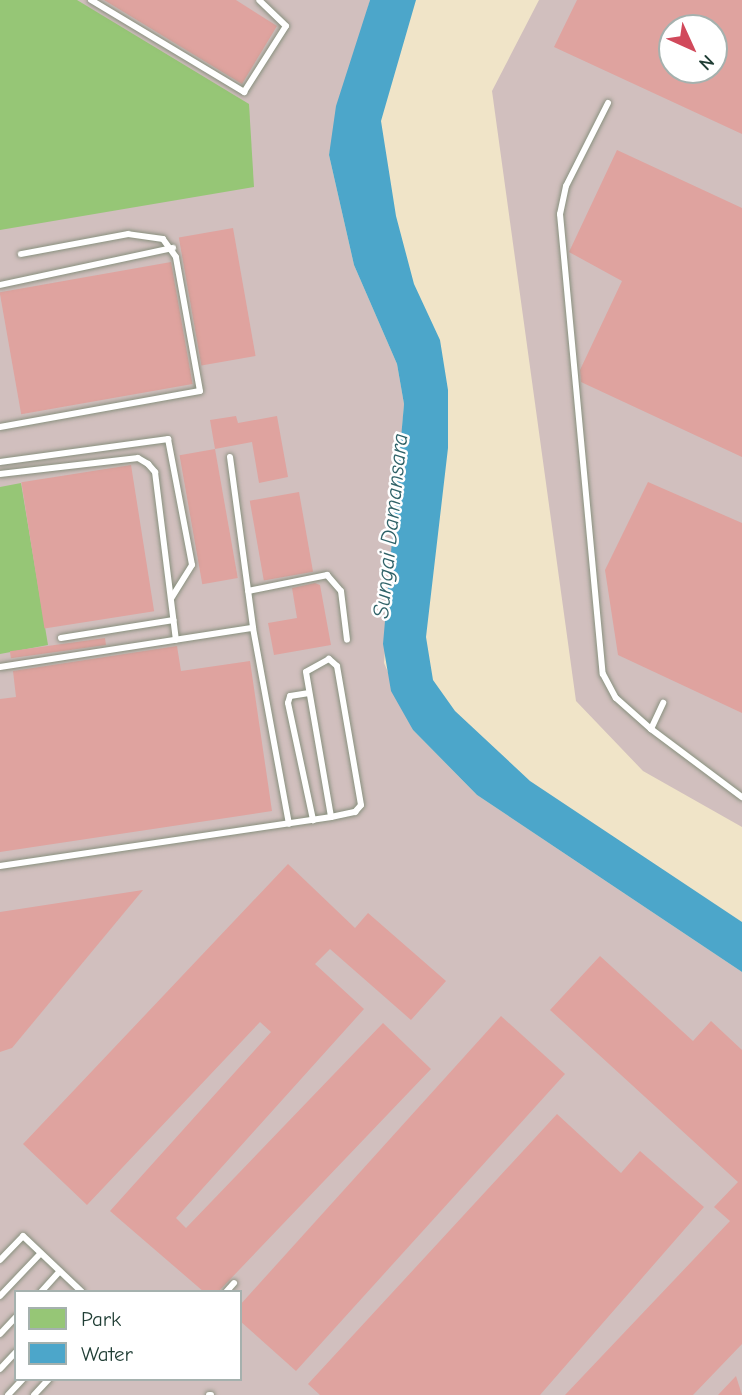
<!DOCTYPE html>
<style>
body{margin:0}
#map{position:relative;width:742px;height:1395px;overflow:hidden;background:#f0e4c8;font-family:"Comic Neue",sans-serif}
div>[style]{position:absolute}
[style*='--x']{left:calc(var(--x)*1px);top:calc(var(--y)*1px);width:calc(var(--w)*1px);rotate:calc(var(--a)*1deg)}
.industrial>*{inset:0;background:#d1bfbe}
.green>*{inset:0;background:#96c676}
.water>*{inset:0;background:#4ca6ca}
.building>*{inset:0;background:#dfa39f;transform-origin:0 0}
.roads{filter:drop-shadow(0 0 2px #88907e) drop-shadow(0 0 2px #88907e)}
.lane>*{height:6px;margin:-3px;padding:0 3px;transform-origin:3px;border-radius:3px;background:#fff}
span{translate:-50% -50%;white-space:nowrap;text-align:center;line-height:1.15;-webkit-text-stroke:5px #fff;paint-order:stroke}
.water-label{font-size:23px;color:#2f6268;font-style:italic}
.legend{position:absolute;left:14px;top:1290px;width:228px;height:91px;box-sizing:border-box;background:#fff;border:2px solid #a5b1ae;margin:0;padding:9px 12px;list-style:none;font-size:21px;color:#1f3d34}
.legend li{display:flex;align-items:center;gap:14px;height:35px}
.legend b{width:35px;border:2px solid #a5b1ae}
.north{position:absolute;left:658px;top:14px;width:70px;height:70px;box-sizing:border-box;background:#fff;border:2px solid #a5b1ae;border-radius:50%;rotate:135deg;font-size:19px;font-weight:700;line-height:28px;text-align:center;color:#1f3d34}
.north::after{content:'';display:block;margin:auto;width:24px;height:32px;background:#d1495b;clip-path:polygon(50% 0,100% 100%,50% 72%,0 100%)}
</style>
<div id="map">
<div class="industrial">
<i style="clip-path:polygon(evenodd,0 0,370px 0,329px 155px,354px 265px,397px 364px,404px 404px,384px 663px,413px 730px,477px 795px,742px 972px,742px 1395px,0 1395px,0 0,16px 1292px,240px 1292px,240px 1379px,16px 1379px,16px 1292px)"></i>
<i style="clip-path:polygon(evenodd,539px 0,742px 0,742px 827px,643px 771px,576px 701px,492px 91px,539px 0,672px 28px,714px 28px,714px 70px,672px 70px,672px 28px)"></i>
</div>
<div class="green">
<i style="clip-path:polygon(0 0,77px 0,249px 104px,254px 187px,0 230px)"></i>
<i style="clip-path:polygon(21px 483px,48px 645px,0 654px,0 487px)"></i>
</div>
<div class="water">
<i style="clip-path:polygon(370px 0,416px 0,381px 121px,396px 216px,414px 284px,440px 340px,448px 390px,448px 448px,426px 637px,433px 680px,455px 711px,530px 781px,742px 922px,742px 972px,477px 795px,413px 730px,391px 691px,383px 644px,404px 404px,397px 364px,354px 265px,329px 155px,336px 106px)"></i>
</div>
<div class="building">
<i style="clip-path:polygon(104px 0,236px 0,277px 26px,242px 84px)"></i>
<i style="clip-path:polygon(evenodd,577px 0,742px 0,742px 134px,554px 47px,577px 0,672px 28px,714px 28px,714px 70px,672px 70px,672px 28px)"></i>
<i style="clip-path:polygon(617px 150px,742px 208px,742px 457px,581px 382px,580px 370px,622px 281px,569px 252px)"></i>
<i style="left:233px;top:228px;width:130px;height:55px;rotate:80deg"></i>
<i style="left:171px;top:262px;width:124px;height:174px;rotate:80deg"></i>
<i style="clip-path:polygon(236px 416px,238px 423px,277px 416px,288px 477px,259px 483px,252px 442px,215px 449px,210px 420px)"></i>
<i style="left:215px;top:449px;width:131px;height:36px;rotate:80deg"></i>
<i style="left:131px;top:465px;width:148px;height:111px;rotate:81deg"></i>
<i style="clip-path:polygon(648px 482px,742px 523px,742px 713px,618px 655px,605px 570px)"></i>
<i style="left:299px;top:492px;width:81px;height:50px;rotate:80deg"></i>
<i style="clip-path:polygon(315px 583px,320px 585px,331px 645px,274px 655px,268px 623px,297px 618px,292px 588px)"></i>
<i style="left:105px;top:638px;width:7px;height:96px;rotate:82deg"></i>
<i style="clip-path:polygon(177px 646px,181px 671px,250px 661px,272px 811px,0 852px,0 699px,16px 697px,13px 671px)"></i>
<i style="clip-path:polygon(288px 864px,355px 928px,368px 913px,446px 981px,411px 1020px,330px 949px,315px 964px,364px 1009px,176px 1218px,186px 1228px,383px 1023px,431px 1069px,218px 1292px,204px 1292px,110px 1211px,271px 1032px,260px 1022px,87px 1205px,23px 1144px)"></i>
<i style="clip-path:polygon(143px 890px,12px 1048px,0 1052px,0 912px)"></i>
<i style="clip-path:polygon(600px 956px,693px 1041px,711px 1021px,742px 1050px,742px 1344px,693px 1395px,565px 1395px,730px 1221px,714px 1207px,738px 1182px,550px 1010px)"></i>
<i style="clip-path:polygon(501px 1016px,565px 1074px,296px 1371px,240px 1321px,240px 1305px)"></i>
<i style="clip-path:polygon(557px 1114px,621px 1173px,640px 1151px,704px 1207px,540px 1395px,320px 1395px,308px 1384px)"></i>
<i style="clip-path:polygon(736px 1376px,742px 1395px,718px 1395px)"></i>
</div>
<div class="roads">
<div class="lane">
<i style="--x:91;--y:0;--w:179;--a:31"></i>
<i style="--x:244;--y:92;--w:78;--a:-57.5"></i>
<i style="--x:286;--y:26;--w:37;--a:-136"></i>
<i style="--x:608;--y:103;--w:93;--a:116.8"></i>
<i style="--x:566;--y:186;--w:29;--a:102"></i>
<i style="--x:560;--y:214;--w:462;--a:84.7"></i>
<i style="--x:603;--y:674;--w:27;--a:62"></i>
<i style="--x:616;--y:698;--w:47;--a:41.5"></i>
<i style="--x:651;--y:729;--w:114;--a:36.8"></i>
<i style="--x:0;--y:285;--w:177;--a:-12.1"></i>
<i style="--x:0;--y:427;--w:203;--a:-10.2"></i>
<i style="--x:200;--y:391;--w:136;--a:-100.2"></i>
<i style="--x:176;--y:257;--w:22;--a:-126"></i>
<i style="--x:163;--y:239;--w:35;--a:-172"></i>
<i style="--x:128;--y:234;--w:109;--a:169.4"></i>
<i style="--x:230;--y:457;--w:173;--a:82.3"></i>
<i style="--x:0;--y:462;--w:170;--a:-7.8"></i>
<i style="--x:168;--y:439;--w:128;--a:79.2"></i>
<i style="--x:192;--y:565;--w:39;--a:122"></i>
<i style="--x:0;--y:474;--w:139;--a:-6.6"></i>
<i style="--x:138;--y:458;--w:12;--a:31"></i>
<i style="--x:148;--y:464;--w:11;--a:49"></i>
<i style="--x:155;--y:472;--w:169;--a:82.9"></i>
<i style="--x:248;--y:591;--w:81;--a:-11.4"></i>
<i style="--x:327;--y:575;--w:21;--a:49"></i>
<i style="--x:341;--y:591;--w:49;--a:83"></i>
<i style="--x:61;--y:638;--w:114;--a:-9.1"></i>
<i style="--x:0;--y:667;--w:256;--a:-8.8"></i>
<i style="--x:253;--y:628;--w:199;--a:79.6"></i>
<i style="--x:309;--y:693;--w:19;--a:171"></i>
<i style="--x:290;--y:696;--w:7;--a:106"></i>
<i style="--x:288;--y:703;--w:120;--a:77.9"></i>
<i style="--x:651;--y:729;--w:29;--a:-65"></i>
<i style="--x:0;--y:866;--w:335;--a:-8.4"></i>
<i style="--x:331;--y:817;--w:25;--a:-12"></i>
<i style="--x:355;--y:812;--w:9;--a:-49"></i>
<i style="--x:361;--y:805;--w:141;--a:-99.8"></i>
<i style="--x:337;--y:666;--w:11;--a:-139"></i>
<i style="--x:329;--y:659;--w:26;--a:151"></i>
<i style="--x:306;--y:672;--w:147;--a:80.2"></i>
<i style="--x:0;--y:1260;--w:33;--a:-46"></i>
<i style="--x:23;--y:1236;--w:81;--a:43.5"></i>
<i style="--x:41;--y:1292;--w:28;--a:-48"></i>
<i style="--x:226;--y:1292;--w:12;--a:-48"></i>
<i style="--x:0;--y:1296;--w:59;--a:-46.4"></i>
<i style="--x:0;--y:1334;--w:23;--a:-47"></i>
<i style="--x:0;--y:1369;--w:23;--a:-47"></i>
<i style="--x:8;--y:1395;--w:22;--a:-47"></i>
<i style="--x:34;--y:1395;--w:22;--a:-47"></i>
<i style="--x:209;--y:1395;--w:2;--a:0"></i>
</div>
</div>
<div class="water-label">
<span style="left:391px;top:526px;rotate:-84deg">Sungai Damansara</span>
</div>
<ul class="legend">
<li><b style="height:19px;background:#96c676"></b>Park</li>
<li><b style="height:19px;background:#4ca6ca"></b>Water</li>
</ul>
<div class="north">N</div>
</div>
